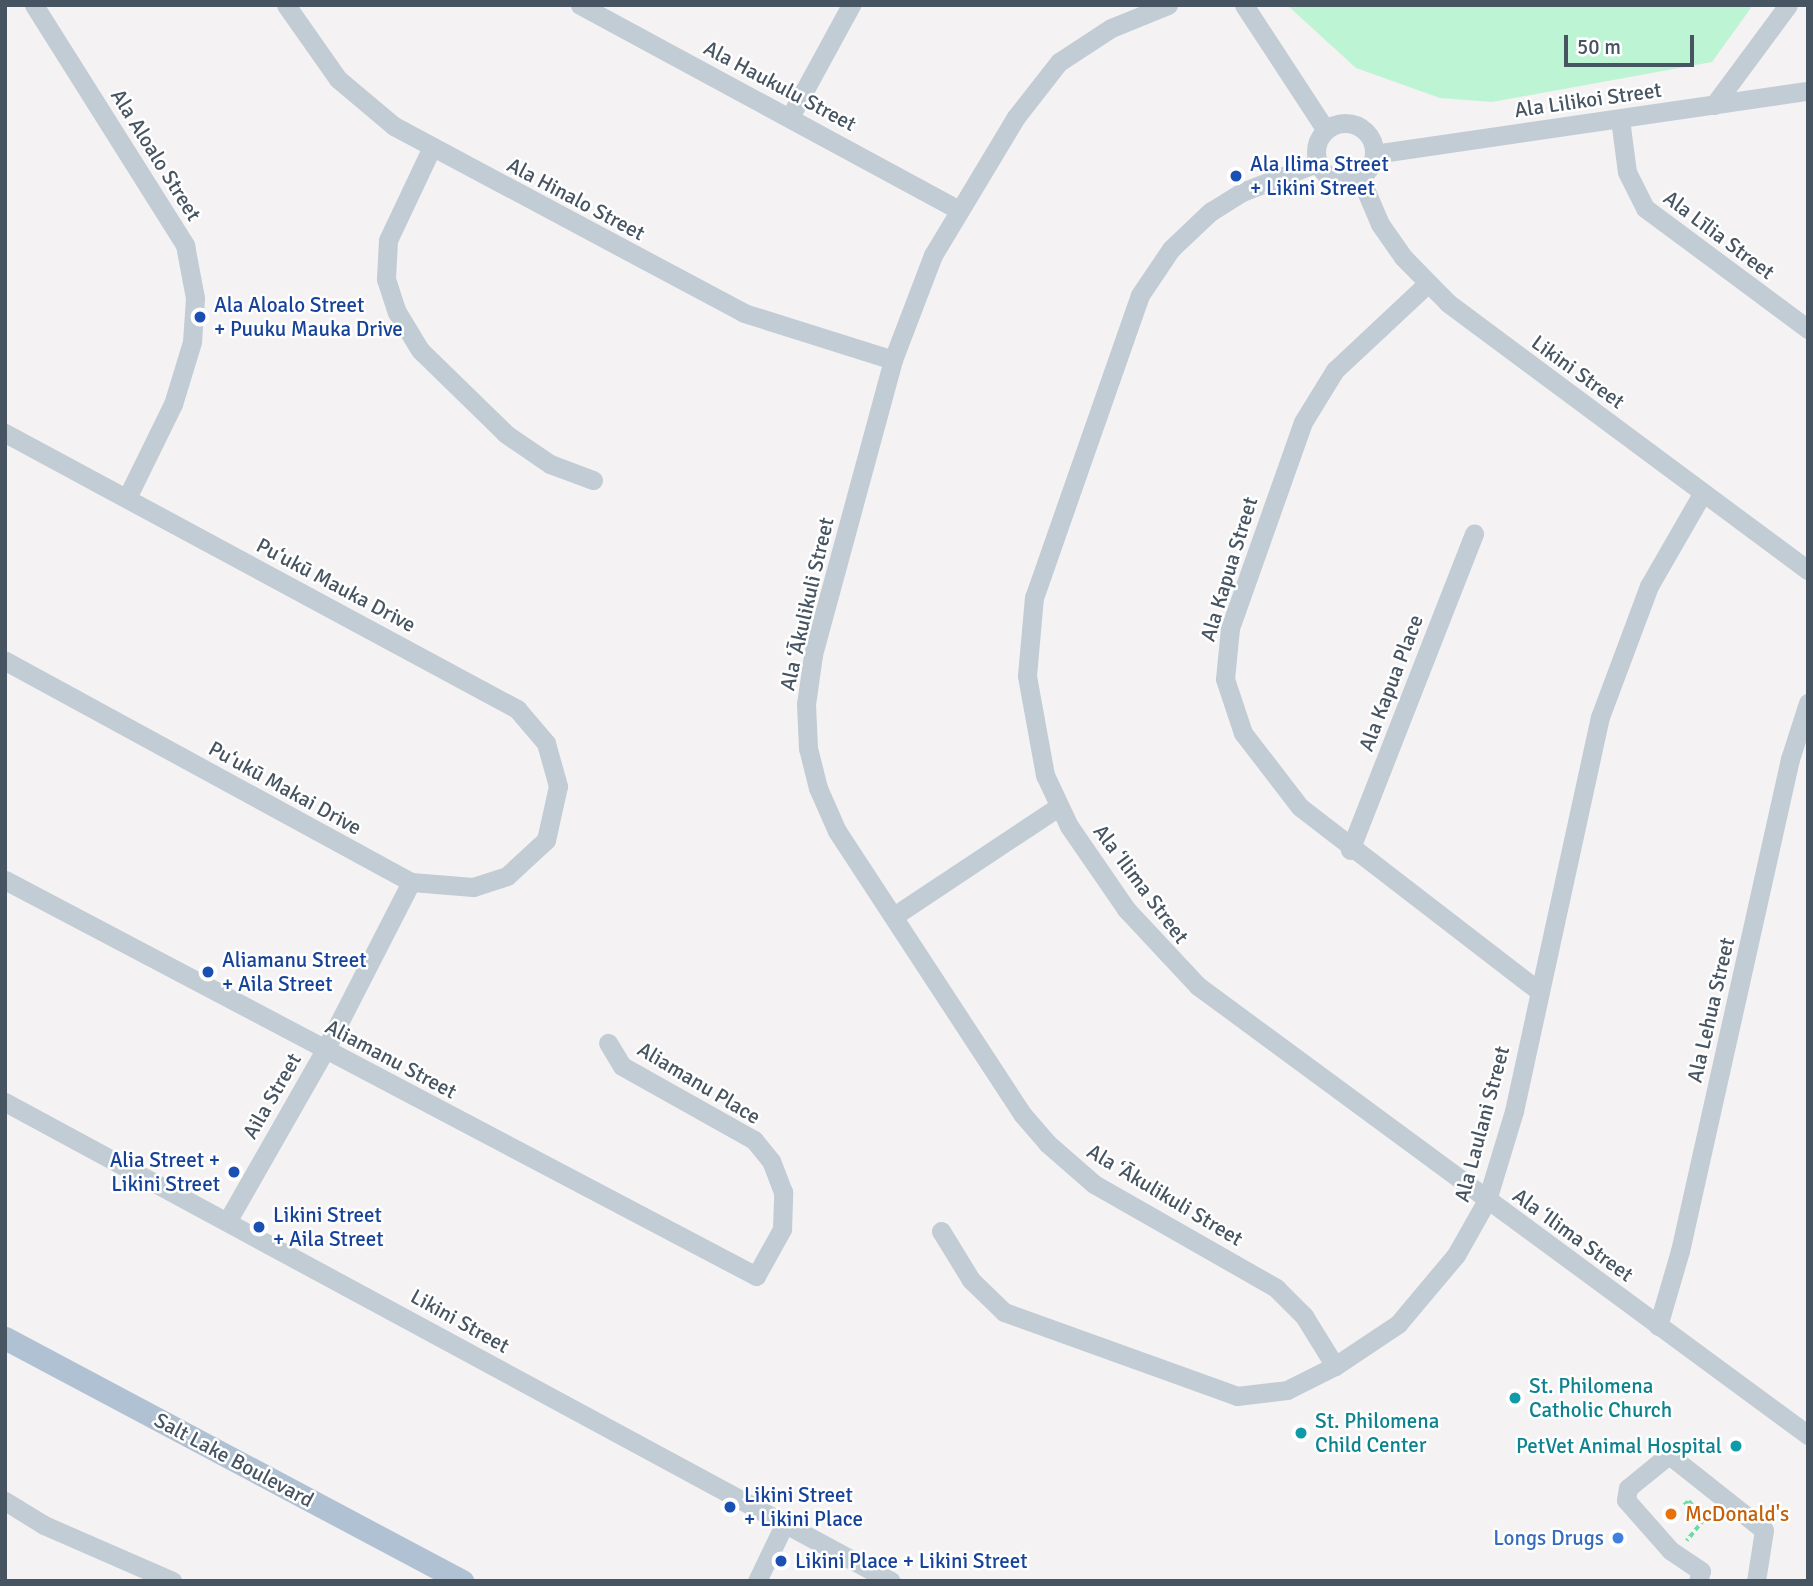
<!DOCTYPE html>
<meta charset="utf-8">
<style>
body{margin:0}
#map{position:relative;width:1813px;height:1586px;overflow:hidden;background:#f4f2f2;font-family:Signika,sans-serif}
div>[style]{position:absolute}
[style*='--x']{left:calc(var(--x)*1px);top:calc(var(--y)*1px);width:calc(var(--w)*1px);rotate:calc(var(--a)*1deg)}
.green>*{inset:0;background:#bdf5d4}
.path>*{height:3.5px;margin-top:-1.75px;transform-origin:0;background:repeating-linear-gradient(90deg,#70d8a7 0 5px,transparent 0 8.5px)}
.minor>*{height:19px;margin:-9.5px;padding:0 9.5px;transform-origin:9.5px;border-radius:9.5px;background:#c1ccd5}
.minor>.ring{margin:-9.5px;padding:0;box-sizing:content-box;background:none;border:19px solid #c1ccd5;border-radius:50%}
.major>*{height:23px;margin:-11.5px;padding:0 11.5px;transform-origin:11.5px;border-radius:11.5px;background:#afc1d3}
.dots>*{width:19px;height:19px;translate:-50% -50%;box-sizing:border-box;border:4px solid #fff;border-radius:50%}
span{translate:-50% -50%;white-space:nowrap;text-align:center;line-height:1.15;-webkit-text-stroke:5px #fff;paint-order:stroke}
.street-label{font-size:21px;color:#475562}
.transit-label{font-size:21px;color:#164399}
.left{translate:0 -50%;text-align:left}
.right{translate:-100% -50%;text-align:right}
.culture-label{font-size:21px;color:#0d838f}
.food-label{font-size:21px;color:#c56008}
.shop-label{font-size:21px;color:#366cbe}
.frame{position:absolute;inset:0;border:7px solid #475562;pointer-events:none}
.scale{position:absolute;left:1564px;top:35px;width:130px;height:32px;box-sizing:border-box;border:4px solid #475562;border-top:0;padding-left:9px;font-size:21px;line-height:24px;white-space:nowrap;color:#475562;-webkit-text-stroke:5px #fff;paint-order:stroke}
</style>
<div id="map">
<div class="green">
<i style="clip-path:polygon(1287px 5px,1753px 5px,1712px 62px,1492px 102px,1440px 98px,1356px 68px)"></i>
</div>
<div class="path">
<i style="--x:1684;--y:1505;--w:6;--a:-39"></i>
<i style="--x:1689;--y:1501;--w:24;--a:52"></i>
<i style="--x:1704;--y:1520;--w:27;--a:129"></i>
</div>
<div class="minor">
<i style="--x:34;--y:5;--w:284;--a:57.8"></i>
<i style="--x:185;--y:245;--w:54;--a:79.3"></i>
<i style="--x:195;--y:298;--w:44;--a:93.9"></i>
<i style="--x:192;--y:342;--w:65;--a:107"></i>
<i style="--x:173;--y:404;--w:105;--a:116.1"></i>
<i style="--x:286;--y:5;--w:90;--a:54.9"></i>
<i style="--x:338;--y:79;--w:73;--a:40"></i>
<i style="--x:394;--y:126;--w:397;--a:28.1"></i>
<i style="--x:744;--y:313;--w:156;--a:17.5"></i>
<i style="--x:580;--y:5;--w:430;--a:28.4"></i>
<i style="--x:1168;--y:5;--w:61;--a:158"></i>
<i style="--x:1111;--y:28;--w:62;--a:146.8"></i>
<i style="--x:1059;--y:62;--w:70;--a:128"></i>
<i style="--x:1016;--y:117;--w:161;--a:121"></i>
<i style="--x:933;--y:255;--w:112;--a:110.9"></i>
<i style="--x:893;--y:360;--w:306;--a:105.2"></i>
<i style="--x:813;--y:655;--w:49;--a:98.1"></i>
<i style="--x:806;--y:704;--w:44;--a:87.4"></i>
<i style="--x:808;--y:748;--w:41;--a:76"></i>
<i style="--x:818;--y:788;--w:47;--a:66.2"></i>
<i style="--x:837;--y:831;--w:339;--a:56.8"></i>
<i style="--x:1023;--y:1115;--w:37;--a:49"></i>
<i style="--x:1047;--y:1143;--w:62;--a:41.1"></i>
<i style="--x:1094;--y:1184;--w:210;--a:29.7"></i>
<i style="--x:1276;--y:1288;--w:40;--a:45"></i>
<i style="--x:1304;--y:1316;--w:59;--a:58.2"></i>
<i style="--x:1244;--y:5;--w:148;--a:56.8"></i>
<i style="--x:1714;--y:105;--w:124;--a:-53.5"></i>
<i style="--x:790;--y:117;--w:128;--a:-61.4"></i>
<i style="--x:1620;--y:119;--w:53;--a:82.5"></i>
<i style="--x:1627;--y:172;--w:40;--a:63.4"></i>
<i style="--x:1645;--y:208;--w:203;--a:36.6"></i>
<i class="ring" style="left:1316px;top:123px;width:39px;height:39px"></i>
<i style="--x:432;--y:147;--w:103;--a:115.3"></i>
<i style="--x:388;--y:240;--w:39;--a:93"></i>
<i style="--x:386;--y:279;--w:35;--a:72"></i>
<i style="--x:397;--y:312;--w:44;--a:58.8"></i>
<i style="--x:420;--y:350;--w:120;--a:44.3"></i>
<i style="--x:506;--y:434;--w:53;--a:34.3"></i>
<i style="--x:550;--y:464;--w:46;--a:20.4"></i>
<i style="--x:1374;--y:154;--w:439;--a:-8.3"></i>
<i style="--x:1317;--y:163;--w:80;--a:158.9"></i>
<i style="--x:1242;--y:192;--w:36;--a:148"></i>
<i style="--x:1211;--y:211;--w:55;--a:136.5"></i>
<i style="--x:1171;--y:249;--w:55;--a:124"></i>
<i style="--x:1140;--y:295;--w:320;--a:109.3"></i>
<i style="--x:1034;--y:597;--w:79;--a:95.1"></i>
<i style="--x:1027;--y:676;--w:101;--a:79.7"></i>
<i style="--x:1045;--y:775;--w:56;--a:64.8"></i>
<i style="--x:1069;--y:826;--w:101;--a:55.5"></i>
<i style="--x:1126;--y:909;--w:105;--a:46.9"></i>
<i style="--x:1198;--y:986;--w:757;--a:36.36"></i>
<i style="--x:1360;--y:177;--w:51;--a:66.9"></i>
<i style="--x:1380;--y:224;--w:40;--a:55.1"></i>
<i style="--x:1403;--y:257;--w:64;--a:45.6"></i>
<i style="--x:1448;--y:303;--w:448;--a:36.6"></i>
<i style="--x:1427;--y:284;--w:126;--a:136.9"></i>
<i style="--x:1335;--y:370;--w:61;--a:121.6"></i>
<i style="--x:1303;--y:422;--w:219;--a:109.5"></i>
<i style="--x:1230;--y:628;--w:51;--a:95.6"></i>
<i style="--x:1225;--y:679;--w:57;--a:71.6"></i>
<i style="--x:1243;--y:733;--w:93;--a:52.4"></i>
<i style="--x:1300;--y:807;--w:302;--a:37.6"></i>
<i style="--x:5;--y:433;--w:582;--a:28.33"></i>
<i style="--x:517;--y:709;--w:45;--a:49.5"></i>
<i style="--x:546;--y:743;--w:45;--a:74.4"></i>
<i style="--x:558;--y:786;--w:55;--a:102.5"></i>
<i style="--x:546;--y:840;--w:53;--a:137.3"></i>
<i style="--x:507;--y:876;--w:36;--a:162"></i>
<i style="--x:473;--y:887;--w:62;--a:-175.4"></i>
<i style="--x:411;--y:882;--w:462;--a:-151.4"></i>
<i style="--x:1350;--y:850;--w:340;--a:-68.6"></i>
<i style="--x:5;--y:880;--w:849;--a:27.8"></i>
<i style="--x:756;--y:1276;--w:54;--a:-61"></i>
<i style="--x:782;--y:1229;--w:37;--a:-88"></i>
<i style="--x:783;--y:1192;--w:33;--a:-111"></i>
<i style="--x:771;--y:1161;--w:27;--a:-129"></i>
<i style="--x:754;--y:1140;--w:151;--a:-150.7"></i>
<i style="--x:622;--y:1066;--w:27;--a:-121"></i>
<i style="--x:894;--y:916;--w:197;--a:-33.6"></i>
<i style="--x:5;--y:1102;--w:1007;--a:28.4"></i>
<i style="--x:228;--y:1220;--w:196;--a:-60.3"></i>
<i style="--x:325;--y:1050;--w:189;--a:-62.9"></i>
<i style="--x:941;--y:1231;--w:57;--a:58.5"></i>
<i style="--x:971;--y:1280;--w:46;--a:44.1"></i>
<i style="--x:1004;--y:1312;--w:248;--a:19.8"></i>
<i style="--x:1237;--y:1396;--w:50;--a:-6.8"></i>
<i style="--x:1287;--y:1390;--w:54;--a:-26.6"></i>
<i style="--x:1335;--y:1366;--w:76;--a:-33.7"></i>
<i style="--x:1398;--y:1324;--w:90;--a:-50"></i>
<i style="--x:1456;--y:1255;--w:63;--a:-60.6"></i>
<i style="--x:1487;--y:1200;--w:93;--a:-73.1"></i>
<i style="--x:1514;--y:1111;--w:403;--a:-77.7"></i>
<i style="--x:1600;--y:717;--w:140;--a:-69.5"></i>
<i style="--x:1649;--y:586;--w:108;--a:-60.1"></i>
<i style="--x:1658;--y:1326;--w:78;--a:-73.7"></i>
<i style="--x:1680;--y:1251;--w:504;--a:-77.4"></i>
<i style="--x:1790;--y:759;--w:59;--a:-72.2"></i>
<i style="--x:5;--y:1501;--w:46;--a:31.6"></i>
<i style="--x:44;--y:1525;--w:140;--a:23.6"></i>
<i style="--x:757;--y:1581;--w:62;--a:-64.3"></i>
<i style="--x:1698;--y:1581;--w:10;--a:-73"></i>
<i style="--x:1701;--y:1571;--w:36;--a:-146"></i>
<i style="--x:1671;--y:1551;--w:68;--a:-131.4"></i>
<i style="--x:1626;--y:1500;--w:12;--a:-81"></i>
<i style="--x:1628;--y:1488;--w:49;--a:-39.2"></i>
<i style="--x:1666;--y:1457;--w:7;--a:8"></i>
<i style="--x:1673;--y:1458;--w:116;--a:38.4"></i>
<i style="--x:1764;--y:1530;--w:52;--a:98.9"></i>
</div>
<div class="major">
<i style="--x:5;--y:1338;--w:518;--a:28"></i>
</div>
<div class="dots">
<i style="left:1236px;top:176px;background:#1a4fb4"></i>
<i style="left:200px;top:317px;background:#1a4fb4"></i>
<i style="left:208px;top:972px;background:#1a4fb4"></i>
<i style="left:234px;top:1172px;background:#1a4fb4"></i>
<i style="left:259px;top:1227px;background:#1a4fb4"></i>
<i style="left:1515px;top:1398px;background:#0f9aa8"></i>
<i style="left:1301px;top:1433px;background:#0f9aa8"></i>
<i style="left:1736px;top:1446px;background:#0f9aa8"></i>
<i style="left:730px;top:1507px;background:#1a4fb4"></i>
<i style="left:1671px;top:1514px;background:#e8710a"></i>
<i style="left:1618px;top:1538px;background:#3f7fe0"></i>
<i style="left:781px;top:1561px;background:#1a4fb4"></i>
</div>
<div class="street-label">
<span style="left:780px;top:86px;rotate:28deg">Ala Haukulu Street</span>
<span style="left:1588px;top:100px;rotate:-8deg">Ala Lilikoi Street</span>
<span style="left:156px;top:155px;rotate:58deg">Ala Aloalo Street</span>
<span style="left:576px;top:199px;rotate:28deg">Ala Hinalo Street</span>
<span style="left:1719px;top:235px;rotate:37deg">Ala Līlia Street</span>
<span style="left:1578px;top:372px;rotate:36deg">Likini Street</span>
<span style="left:1229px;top:569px;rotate:-73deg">Ala Kapua Street</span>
<span style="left:336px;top:585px;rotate:28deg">Puʻukū Mauka Drive</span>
<span style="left:807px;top:604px;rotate:-77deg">Ala ʻĀkulikuli Street</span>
<span style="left:1391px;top:683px;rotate:-69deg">Ala Kapua Place</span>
<span style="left:285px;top:788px;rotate:29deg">Puʻukū Makai Drive</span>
<span style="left:1141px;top:884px;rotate:53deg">Ala ʻIlima Street</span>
<span style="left:1711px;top:1010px;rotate:-77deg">Ala Lehua Street</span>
<span style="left:391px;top:1059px;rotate:28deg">Aliamanu Street</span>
<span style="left:699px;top:1083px;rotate:31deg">Aliamanu Place</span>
<span style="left:272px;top:1096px;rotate:-60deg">Aila Street</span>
<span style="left:1482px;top:1124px;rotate:-75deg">Ala Laulani Street</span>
<span style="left:1165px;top:1195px;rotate:31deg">Ala ʻĀkulikuli Street</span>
<span style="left:1573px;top:1235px;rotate:36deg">Ala ʻIlima Street</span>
<span style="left:460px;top:1321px;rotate:29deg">Likini Street</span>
<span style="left:234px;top:1460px;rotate:28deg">Salt Lake Boulevard</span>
</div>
<div class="transit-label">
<span class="left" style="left:1250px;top:176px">Ala Ilima Street<br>+ Likini Street</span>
<span class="left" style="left:214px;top:317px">Ala Aloalo Street<br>+ Puuku Mauka Drive</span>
<span class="left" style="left:222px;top:972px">Aliamanu Street<br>+ Aila Street</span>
<span class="right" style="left:220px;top:1172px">Alia Street +<br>Likini Street</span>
<span class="left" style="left:273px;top:1227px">Likini Street<br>+ Aila Street</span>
<span class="left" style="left:744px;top:1507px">Likini Street<br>+ Likini Place</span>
<span class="left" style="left:795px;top:1561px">Likini Place + Likini Street</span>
</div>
<div class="culture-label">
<span class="left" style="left:1529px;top:1398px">St. Philomena<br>Catholic Church</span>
<span class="left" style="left:1315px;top:1433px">St. Philomena<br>Child Center</span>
<span class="right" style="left:1722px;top:1446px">PetVet Animal Hospital</span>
</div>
<div class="food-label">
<span class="left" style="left:1685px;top:1514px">McDonald's</span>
</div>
<div class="shop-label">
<span class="right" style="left:1604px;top:1538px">Longs Drugs</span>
</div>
<div class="frame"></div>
<div class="scale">50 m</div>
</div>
